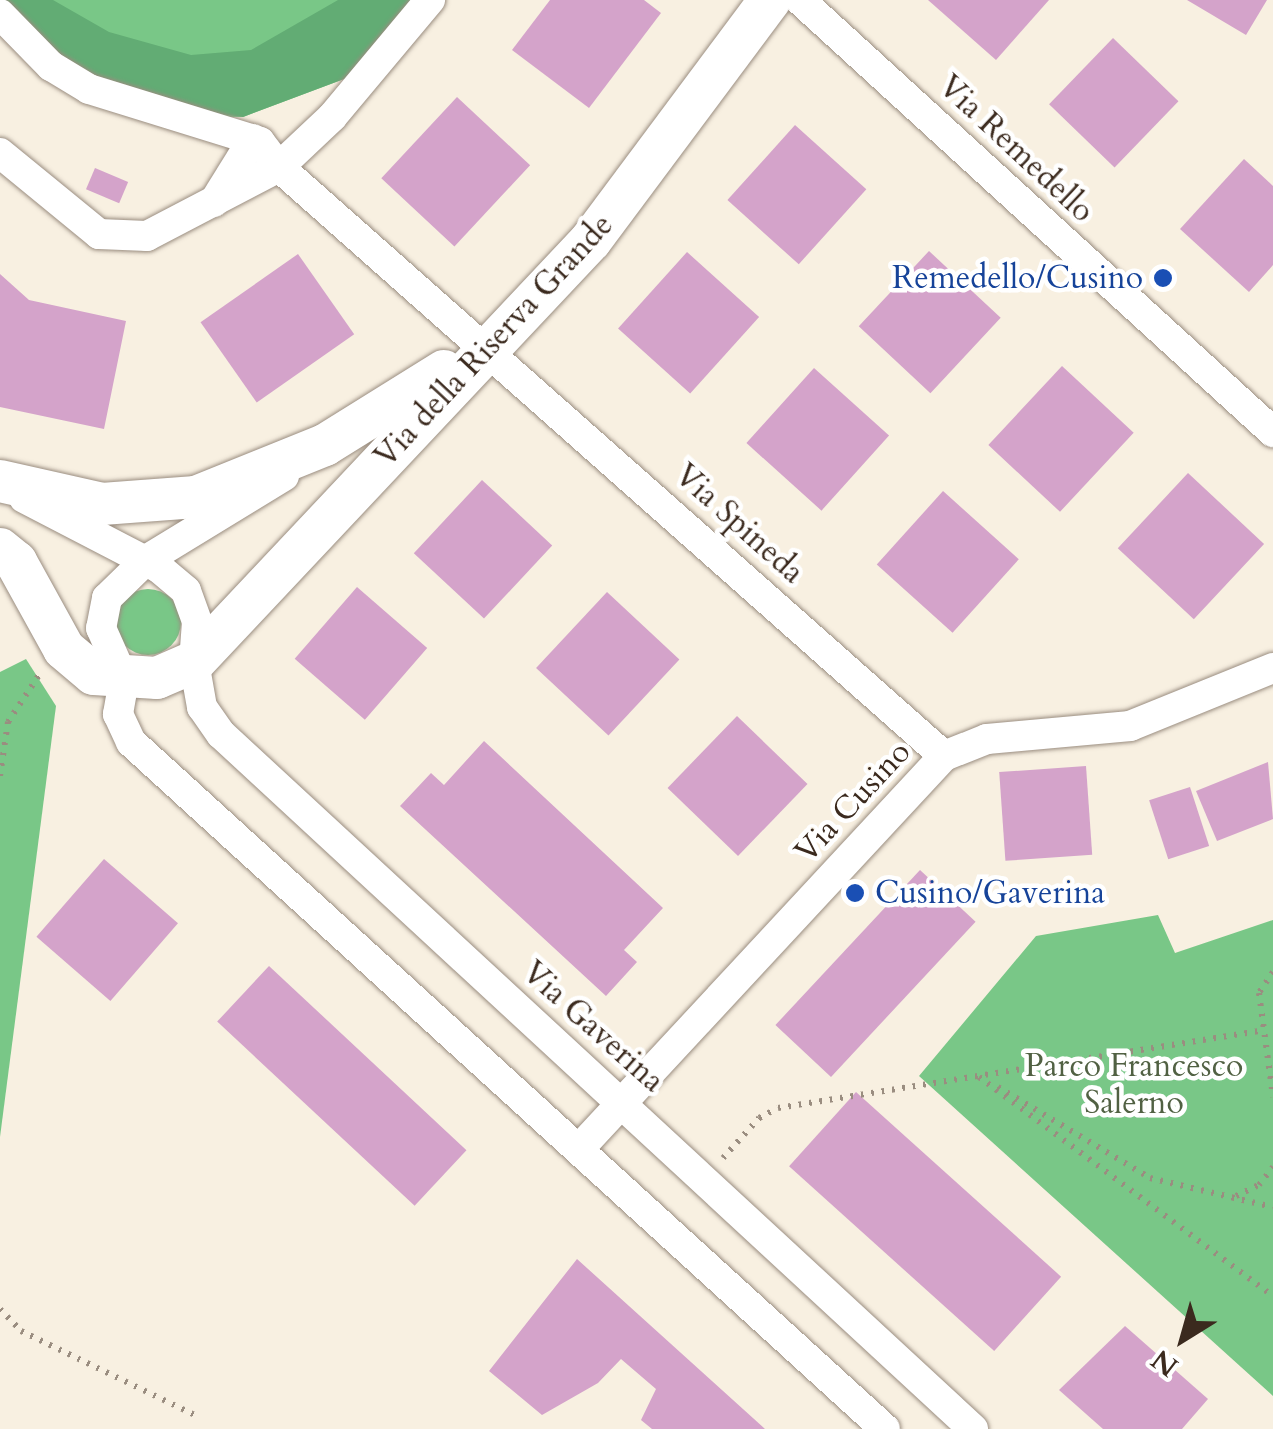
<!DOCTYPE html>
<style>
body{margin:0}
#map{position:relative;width:1273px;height:1429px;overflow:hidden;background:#f8f0e1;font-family:Cardo,serif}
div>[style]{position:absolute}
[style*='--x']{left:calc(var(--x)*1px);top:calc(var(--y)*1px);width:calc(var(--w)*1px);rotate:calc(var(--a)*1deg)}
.green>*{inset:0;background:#79c787}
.round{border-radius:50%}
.forest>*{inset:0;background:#62ac74}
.building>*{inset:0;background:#d4a3ca;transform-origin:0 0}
.path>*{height:6px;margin-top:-3px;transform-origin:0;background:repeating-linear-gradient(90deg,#9a8d80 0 2.5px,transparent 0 10.5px)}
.roads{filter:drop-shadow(0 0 2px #9a8d80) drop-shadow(0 0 2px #9a8d80)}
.street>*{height:30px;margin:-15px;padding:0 15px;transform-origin:15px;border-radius:15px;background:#fff}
.secondary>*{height:42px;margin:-21px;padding:0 21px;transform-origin:21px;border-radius:21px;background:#fff}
.dots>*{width:28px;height:28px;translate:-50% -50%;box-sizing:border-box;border:5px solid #fff;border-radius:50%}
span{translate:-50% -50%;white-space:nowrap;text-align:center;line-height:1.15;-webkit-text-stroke:9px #fff;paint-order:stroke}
.street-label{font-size:32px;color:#3b2a1e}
.transit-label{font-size:32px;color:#164399}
.right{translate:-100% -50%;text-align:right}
.left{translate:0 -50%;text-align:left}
.park-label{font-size:32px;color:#516143}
.north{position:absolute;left:1133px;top:1289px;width:100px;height:100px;-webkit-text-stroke:8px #fff;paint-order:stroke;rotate:217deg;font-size:28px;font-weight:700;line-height:40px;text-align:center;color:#3b2a1e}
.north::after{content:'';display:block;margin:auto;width:35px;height:45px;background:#3b2a1e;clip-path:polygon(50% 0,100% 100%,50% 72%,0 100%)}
</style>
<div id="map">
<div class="green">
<i style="clip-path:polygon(0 0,418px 0,352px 76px,243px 117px,225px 117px)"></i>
<i class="round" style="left:115px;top:589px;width:66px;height:66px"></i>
<i style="clip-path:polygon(26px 659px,56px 706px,0 1137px,0 672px)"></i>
<i style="clip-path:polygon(1158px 915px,1175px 953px,1273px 920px,1273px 1396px,919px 1076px,1036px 936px)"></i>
</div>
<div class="forest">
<i style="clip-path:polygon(0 0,53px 0,109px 32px,191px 55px,251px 50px,338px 0,418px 0,352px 76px,243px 117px,89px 97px)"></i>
</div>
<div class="building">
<i style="clip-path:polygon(550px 0,644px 0,661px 13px,589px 108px,512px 50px)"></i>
<i style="clip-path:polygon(928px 0,1049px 0,996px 60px)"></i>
<i style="clip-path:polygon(1187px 0,1267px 0,1246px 35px)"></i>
<i style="left:1113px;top:38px;width:91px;height:92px;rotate:44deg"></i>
<i style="left:457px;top:97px;width:100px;height:111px;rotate:43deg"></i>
<i style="left:795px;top:125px;width:96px;height:101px;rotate:42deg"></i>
<i style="clip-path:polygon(1244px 159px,1273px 186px,1273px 265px,1249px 292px,1180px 229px)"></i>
<i style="left:95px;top:168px;width:36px;height:23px;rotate:23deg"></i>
<i style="left:929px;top:251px;width:98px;height:103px;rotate:43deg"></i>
<i style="left:687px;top:252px;width:97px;height:103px;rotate:42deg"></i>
<i style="left:298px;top:254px;width:98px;height:119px;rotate:55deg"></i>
<i style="clip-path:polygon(0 274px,29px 300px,126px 321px,104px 429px,0 407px)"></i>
<i style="left:1062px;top:366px;width:98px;height:108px;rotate:43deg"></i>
<i style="left:814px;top:368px;width:101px;height:101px;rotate:42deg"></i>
<i style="left:1188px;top:473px;width:104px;height:103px;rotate:43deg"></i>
<i style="left:482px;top:480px;width:96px;height:100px;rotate:43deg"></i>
<i style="left:943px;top:491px;width:102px;height:99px;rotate:42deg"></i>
<i style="left:357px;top:587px;width:93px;height:95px;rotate:41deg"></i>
<i style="left:607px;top:592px;width:99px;height:104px;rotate:43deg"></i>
<i style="left:737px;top:716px;width:98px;height:100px;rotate:44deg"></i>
<i style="clip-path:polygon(484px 741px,663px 908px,624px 950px,637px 962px,606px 996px,400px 806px,431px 773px,444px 785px)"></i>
<i style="clip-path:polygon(1268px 762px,1273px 819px,1217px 841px,1196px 791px)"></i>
<i style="left:1086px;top:766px;width:89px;height:87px;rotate:86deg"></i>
<i style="left:1190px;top:787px;width:62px;height:43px;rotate:72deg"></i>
<i style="left:104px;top:859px;width:98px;height:103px;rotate:41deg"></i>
<i style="left:920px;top:870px;width:76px;height:212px;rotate:43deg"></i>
<i style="left:269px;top:966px;width:270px;height:76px;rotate:43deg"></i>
<i style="left:856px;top:1092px;width:276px;height:100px;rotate:42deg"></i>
<i style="clip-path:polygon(577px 1259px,765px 1429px,652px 1429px,641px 1420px,656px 1389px,621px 1359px,598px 1383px,542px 1415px,489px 1371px)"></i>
<i style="clip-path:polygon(1125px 1326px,1208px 1399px,1182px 1429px,1103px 1429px,1059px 1390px)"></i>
</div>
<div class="path">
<i style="--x:0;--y:776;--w:55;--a:-81.6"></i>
<i style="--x:8;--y:722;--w:56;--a:-56.6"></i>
<i style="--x:1273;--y:972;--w:25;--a:124"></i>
<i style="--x:1259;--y:993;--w:105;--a:82.3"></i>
<i style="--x:979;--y:1077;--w:367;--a:36.7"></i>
<i style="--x:998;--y:1087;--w:177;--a:30.9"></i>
<i style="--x:1150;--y:1178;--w:126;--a:13.3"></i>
<i style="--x:723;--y:1158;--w:54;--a:-48"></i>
<i style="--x:759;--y:1118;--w:21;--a:-28"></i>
<i style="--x:778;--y:1108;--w:492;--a:-9.1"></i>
<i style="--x:1236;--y:1196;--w:25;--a:-26"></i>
<i style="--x:1259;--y:1185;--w:23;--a:-52"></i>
<i style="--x:0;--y:1309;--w:30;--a:46"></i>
<i style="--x:21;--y:1331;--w:195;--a:25.8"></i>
</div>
<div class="roads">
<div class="street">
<i style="--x:800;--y:0;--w:641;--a:42.41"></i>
<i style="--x:0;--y:14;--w:73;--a:45.6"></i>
<i style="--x:51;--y:66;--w:44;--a:31.2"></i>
<i style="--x:89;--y:89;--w:179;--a:17.2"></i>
<i style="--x:260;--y:142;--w:31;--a:53"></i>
<i style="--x:279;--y:167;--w:888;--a:41.53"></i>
<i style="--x:0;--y:153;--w:128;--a:39.3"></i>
<i style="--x:99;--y:234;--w:48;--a:2.4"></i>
<i style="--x:147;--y:236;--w:149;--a:-27.6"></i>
<i style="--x:279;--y:167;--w:73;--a:-43.3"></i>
<i style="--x:332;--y:117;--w:153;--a:-50.1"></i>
<i style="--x:214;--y:202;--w:74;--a:-58.2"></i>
<i style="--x:284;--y:476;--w:163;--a:148.6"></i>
<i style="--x:145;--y:561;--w:53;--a:135.8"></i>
<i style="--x:107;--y:598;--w:31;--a:101"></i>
<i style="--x:101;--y:628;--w:57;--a:66.1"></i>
<i style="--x:124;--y:680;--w:35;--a:100"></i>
<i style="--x:118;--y:714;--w:31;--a:65"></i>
<i style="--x:131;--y:742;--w:1020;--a:42.34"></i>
<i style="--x:24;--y:498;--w:152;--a:27.4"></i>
<i style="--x:159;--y:568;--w:35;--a:40"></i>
<i style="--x:186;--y:591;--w:33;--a:70"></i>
<i style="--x:197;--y:622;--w:40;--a:94.3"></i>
<i style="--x:194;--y:662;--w:46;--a:79.9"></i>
<i style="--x:202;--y:707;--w:33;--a:55"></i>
<i style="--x:221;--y:734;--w:1024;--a:42.74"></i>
<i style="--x:579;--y:1149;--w:536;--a:-47.12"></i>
<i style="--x:944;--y:756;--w:46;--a:-21.6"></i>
<i style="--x:987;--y:739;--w:144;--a:-5.2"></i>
<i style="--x:1130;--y:726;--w:154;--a:-22.1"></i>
</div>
<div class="secondary">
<i style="--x:0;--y:481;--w:105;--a:12.7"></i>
<i style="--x:102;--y:504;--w:94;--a:-4.3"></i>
<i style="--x:196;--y:497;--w:139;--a:-22"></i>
<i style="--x:325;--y:445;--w:140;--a:-31.9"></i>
<i style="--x:0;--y:549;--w:21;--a:39"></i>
<i style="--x:16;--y:562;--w:99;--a:61.1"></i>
<i style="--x:64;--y:649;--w:39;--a:40"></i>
<i style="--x:94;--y:674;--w:63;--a:3.6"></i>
<i style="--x:157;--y:678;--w:40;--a:-23.4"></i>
<i style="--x:194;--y:662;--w:579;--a:-46.75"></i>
<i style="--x:591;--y:240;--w:299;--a:-53.3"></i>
</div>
</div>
<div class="dots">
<i style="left:1163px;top:278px;background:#1a4fb4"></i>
<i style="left:855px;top:893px;background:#1a4fb4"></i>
</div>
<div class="street-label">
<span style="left:1016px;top:149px;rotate:43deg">Via Remedello</span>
<span style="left:494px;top:341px;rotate:-47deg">Via della Riserva Grande</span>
<span style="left:739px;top:524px;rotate:42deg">Via Spineda</span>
<span style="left:853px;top:802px;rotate:-47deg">Via Cusino</span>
<span style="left:593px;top:1027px;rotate:42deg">Via Gaverina</span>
</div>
<div class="transit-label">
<span class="right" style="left:1143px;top:278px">Remedello/Cusino</span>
<span class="left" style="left:875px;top:893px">Cusino/Gaverina</span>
</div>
<div class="park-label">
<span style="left:1134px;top:1085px">Parco Francesco<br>Salerno</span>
</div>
<div class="north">N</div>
</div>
